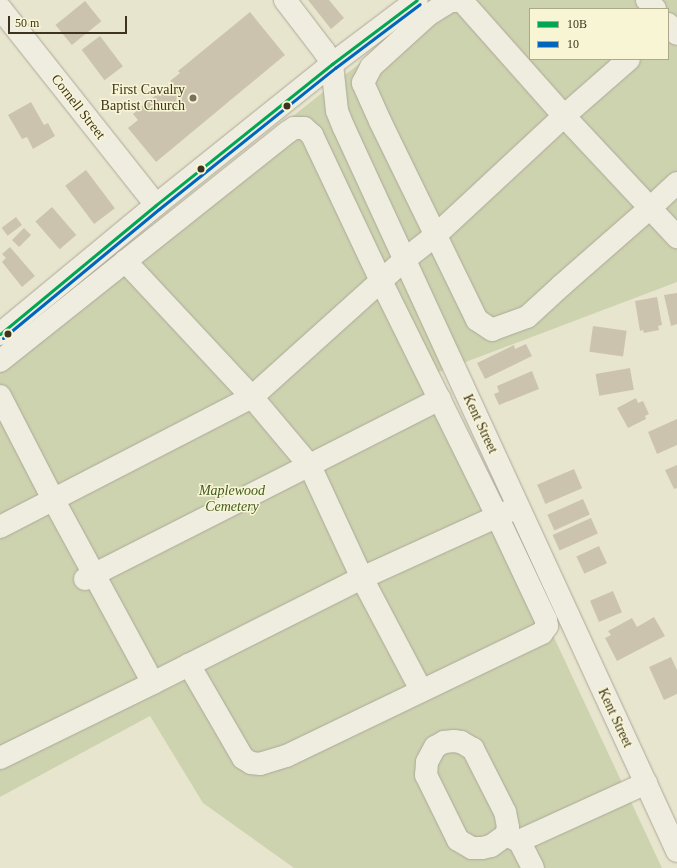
<!DOCTYPE html>
<style>
body{margin:0}
#map{position:relative;width:677px;height:868px;overflow:hidden;background:#e8e5ce;font-family:"Times New Roman",serif}
div>[style]{position:absolute}
[style*='--x']{left:calc(var(--x)*1px);top:calc(var(--y)*1px);width:calc(var(--w)*1px);rotate:calc(var(--a)*1deg)}
.cemetery>*{inset:0;background:#cdd3af}
.building>*{inset:0;background:#ccc3af;transform-origin:0 0}
.roads{filter:drop-shadow(0 0 1px #ada897) drop-shadow(0 0 1px #ada897)}
.minor>*{height:22px;margin:-11px;padding:0 11px;transform-origin:11px;border-radius:11px;background:#efede0}
.bus-1>*{height:3px;margin:-1.5px;padding:0 1.5px;transform-origin:1.5px;border-radius:1.5px;background:#00a651}
.bus-2>*{height:3px;margin:-1.5px;padding:0 1.5px;transform-origin:1.5px;border-radius:1.5px;background:#0065bd}
.dots>*{width:11px;height:11px;translate:-50% -50%;box-sizing:border-box;border:2px solid #f8f5d4;border-radius:50%}
span{translate:-50% -50%;white-space:nowrap;text-align:center;line-height:1.15;-webkit-text-stroke:3px #f8f5d4;paint-order:stroke}
.poi-label{font-size:14px;color:#3d331e}
.right{translate:-100% -50%;text-align:right}
.street-label{font-size:14px;color:#3d331e}
.park-label{font-size:14px;color:#425b22;font-style:italic}
.legend{position:absolute;left:529px;top:8px;width:140px;height:52px;box-sizing:border-box;background:#f8f5d4;border:1px solid #ada78b;margin:0;padding:5px 7px;list-style:none;font-size:12px;color:#3d331e}
.legend li{display:flex;align-items:center;gap:8px;height:20px}
.legend b{width:20px;border:1px solid #ada78b}
.scale{position:absolute;left:8px;top:16px;width:119px;height:18px;box-sizing:border-box;border:2px solid #3d331e;border-top:0;padding-left:5px;font-size:12px;line-height:14px;white-space:nowrap;color:#3d331e;-webkit-text-stroke:3px #f8f5d4;paint-order:stroke}
</style>
<div id="map">
<div class="cemetery">
<i style="clip-path:polygon(evenodd,440px 0,677px 0,677px 282px,431px 375px,662px 868px,294px 868px,203px 803px,150px 716px,0 797px,0 347px,440px 0,530px 9px,668px 9px,668px 59px,530px 59px,530px 9px)"></i>
</div>
<div class="building">
<i style="clip-path:polygon(308px 0,329px 0,344px 18px,331px 29px)"></i>
<i style="left:85px;top:1px;width:26px;height:38px;rotate:51deg"></i>
<i style="clip-path:polygon(250px 12px,285px 55px,156px 162px,128px 128px,138px 120px,133px 114px,172px 82px,170px 81px,180px 73px,178px 71px)"></i>
<i style="left:100px;top:36px;width:38px;height:23px;rotate:53deg"></i>
<i style="clip-path:polygon(31px 102px,44px 125px,48px 123px,55px 136px,33px 149px,27px 137px,22px 139px,8px 115px)"></i>
<i style="left:86px;top:170px;width:48px;height:26px;rotate:53deg"></i>
<i style="left:52px;top:207px;width:37px;height:22px;rotate:49deg"></i>
<i style="left:16px;top:217px;width:10px;height:18px;rotate:53deg"></i>
<i style="left:24px;top:228px;width:10px;height:17px;rotate:45deg"></i>
<i style="clip-path:polygon(10px 247px,35px 276px,22px 287px,2px 262px,6px 258px,2px 254px)"></i>
<i style="clip-path:polygon(677px 293px,677px 324px,671px 326px,664px 295px)"></i>
<i style="clip-path:polygon(657px 297px,662px 325px,658px 326px,659px 330px,644px 333px,643px 330px,640px 331px,635px 301px)"></i>
<i style="left:593px;top:326px;width:34px;height:26px;rotate:8deg"></i>
<i style="clip-path:polygon(526px 344px,532px 356px,485px 379px,477px 363px,514px 345px,515px 349px)"></i>
<i style="left:630px;top:368px;width:22px;height:35px;rotate:80deg"></i>
<i style="clip-path:polygon(532px 371px,539px 389px,499px 405px,494px 394px,499px 392px,497px 386px)"></i>
<i style="clip-path:polygon(636px 398px,638px 403px,643px 401px,649px 414px,645px 416px,646px 419px,628px 428px,617px 408px)"></i>
<i style="clip-path:polygon(677px 419px,677px 445px,657px 454px,648px 432px)"></i>
<i style="clip-path:polygon(677px 465px,677px 488px,674px 489px,665px 470px)"></i>
<i style="left:574px;top:469px;width:21px;height:40px;rotate:67deg"></i>
<i style="left:583px;top:499px;width:17px;height:39px;rotate:66deg"></i>
<i style="left:591px;top:518px;width:17px;height:42px;rotate:66deg"></i>
<i style="left:599px;top:546px;width:19px;height:25px;rotate:65deg"></i>
<i style="left:613px;top:591px;width:23px;height:25px;rotate:67deg"></i>
<i style="clip-path:polygon(654px 617px,665px 636px,617px 661px,605px 638px,611px 635px,608px 631px,632px 618px,637px 627px)"></i>
<i style="clip-path:polygon(671px 657px,677px 670px,677px 694px,664px 700px,649px 667px)"></i>
</div>
<div class="roads">
<div class="minor">
<i style="--x:285;--y:0;--w:64;--a:52.6"></i>
<i style="--x:324;--y:51;--w:15;--a:58"></i>
<i style="--x:332;--y:64;--w:47;--a:83.9"></i>
<i style="--x:337;--y:111;--w:18;--a:68"></i>
<i style="--x:344;--y:128;--w:796;--a:65.27"></i>
<i style="--x:647;--y:0;--w:12;--a:48"></i>
<i style="--x:0;--y:8;--w:251;--a:51.6"></i>
<i style="--x:668;--y:24;--w:13;--a:48"></i>
<i style="--x:677;--y:183;--w:37;--a:137"></i>
<i style="--x:650;--y:208;--w:118;--a:138.8"></i>
<i style="--x:561;--y:286;--w:46;--a:137.6"></i>
<i style="--x:527;--y:317;--w:37;--a:160"></i>
<i style="--x:492;--y:330;--w:18;--a:-146"></i>
<i style="--x:477;--y:320;--w:221;--a:-116"></i>
<i style="--x:380;--y:121;--w:42;--a:-114.1"></i>
<i style="--x:363;--y:83;--w:18;--a:-63"></i>
<i style="--x:371;--y:67;--w:77;--a:-42.4"></i>
<i style="--x:428;--y:15;--w:26;--a:-32"></i>
<i style="--x:450;--y:1;--w:12;--a:0"></i>
<i style="--x:462;--y:1;--w:154;--a:48.4"></i>
<i style="--x:564;--y:116;--w:126;--a:46.9"></i>
<i style="--x:650;--y:208;--w:40;--a:47"></i>
<i style="--x:125;--y:261;--w:186;--a:47"></i>
<i style="--x:252;--y:397;--w:90;--a:50"></i>
<i style="--x:310;--y:466;--w:123;--a:65.1"></i>
<i style="--x:362;--y:578;--w:127;--a:62.2"></i>
<i style="--x:0;--y:334;--w:202;--a:-39.6"></i>
<i style="--x:156;--y:205;--w:226;--a:-38.7"></i>
<i style="--x:332;--y:64;--w:106;--a:-37"></i>
<i style="--x:0;--y:361;--w:368;--a:-38.5"></i>
<i style="--x:288;--y:132;--w:7;--a:-34"></i>
<i style="--x:294;--y:128;--w:10;--a:0"></i>
<i style="--x:304;--y:128;--w:11;--a:41"></i>
<i style="--x:312;--y:135;--w:161;--a:64.7"></i>
<i style="--x:381;--y:281;--w:262;--a:63.7"></i>
<i style="--x:497;--y:516;--w:115;--a:64.8"></i>
<i style="--x:546;--y:620;--w:6;--a:81"></i>
<i style="--x:547;--y:626;--w:9;--a:126"></i>
<i style="--x:542;--y:633;--w:284;--a:154.3"></i>
<i style="--x:286;--y:756;--w:27;--a:163"></i>
<i style="--x:260;--y:764;--w:9;--a:-174"></i>
<i style="--x:251;--y:763;--w:9;--a:-148"></i>
<i style="--x:243;--y:758;--w:108;--a:-120.1"></i>
<i style="--x:0;--y:396;--w:116;--a:62.8"></i>
<i style="--x:53;--y:499;--w:209;--a:61.5"></i>
<i style="--x:153;--y:683;--w:234;--a:-26.7"></i>
<i style="--x:362;--y:578;--w:164;--a:-24.5"></i>
<i style="--x:0;--y:527;--w:284;--a:-27.3"></i>
<i style="--x:252;--y:397;--w:205;--a:-42"></i>
<i style="--x:404;--y:260;--w:41;--a:-38"></i>
<i style="--x:436;--y:235;--w:175;--a:-42.9"></i>
<i style="--x:564;--y:116;--w:86;--a:-41.2"></i>
<i style="--x:85;--y:579;--w:398;--a:-26.9"></i>
<i style="--x:0;--y:758;--w:170;--a:-26.1"></i>
<i style="--x:506;--y:835;--w:8;--a:-76"></i>
<i style="--x:508;--y:827;--w:15;--a:-101"></i>
<i style="--x:505;--y:812;--w:71;--a:-116.9"></i>
<i style="--x:473;--y:749;--w:14;--a:-150"></i>
<i style="--x:461;--y:742;--w:7;--a:-172"></i>
<i style="--x:454;--y:741;--w:10;--a:174"></i>
<i style="--x:444;--y:742;--w:10;--a:151"></i>
<i style="--x:435;--y:747;--w:17;--a:118"></i>
<i style="--x:427;--y:762;--w:13;--a:94"></i>
<i style="--x:426;--y:775;--w:72;--a:63.8"></i>
<i style="--x:458;--y:840;--w:16;--a:30"></i>
<i style="--x:472;--y:848;--w:10;--a:0"></i>
<i style="--x:482;--y:848;--w:9;--a:-13"></i>
<i style="--x:491;--y:846;--w:19;--a:-36"></i>
<i style="--x:506;--y:835;--w:14;--a:25"></i>
<i style="--x:533;--y:868;--w:30;--a:-117"></i>
<i style="--x:519;--y:841;--w:140;--a:-24.5"></i>
</div>
</div>
<div class="bus-1">
<i style="--x:0;--y:334;--w:202;--a:-39.6"></i>
<i style="--x:156;--y:205;--w:226;--a:-38.7"></i>
<i style="--x:332;--y:64;--w:106;--a:-37"></i>
</div>
<div class="bus-2">
<i style="--x:3;--y:338;--w:202;--a:-39.6"></i>
<i style="--x:159;--y:209;--w:226;--a:-38.7"></i>
<i style="--x:335;--y:68;--w:106;--a:-37"></i>
</div>
<div class="dots">
<i style="left:193px;top:98px;background:#79715c"></i>
<i style="left:287px;top:106px;background:#3d331e"></i>
<i style="left:201px;top:169px;background:#3d331e"></i>
<i style="left:8px;top:334px;background:#3d331e"></i>
</div>
<div class="poi-label">
<span class="right" style="left:185px;top:98px">First Cavalry<br>Baptist Church</span>
</div>
<div class="street-label">
<span style="left:78px;top:107px;rotate:52deg">Cornell Street</span>
<span style="left:480px;top:424px;rotate:65deg">Kent Street</span>
<span style="left:615px;top:718px;rotate:65deg">Kent Street</span>
</div>
<div class="park-label">
<span style="left:232px;top:499px">Maplewood<br>Cemetery</span>
</div>
<ul class="legend">
<li><b style="height:5px;background:#00a651"></b>10B</li>
<li><b style="height:5px;background:#0065bd"></b>10</li>
</ul>
<div class="scale">50 m</div>
</div>
